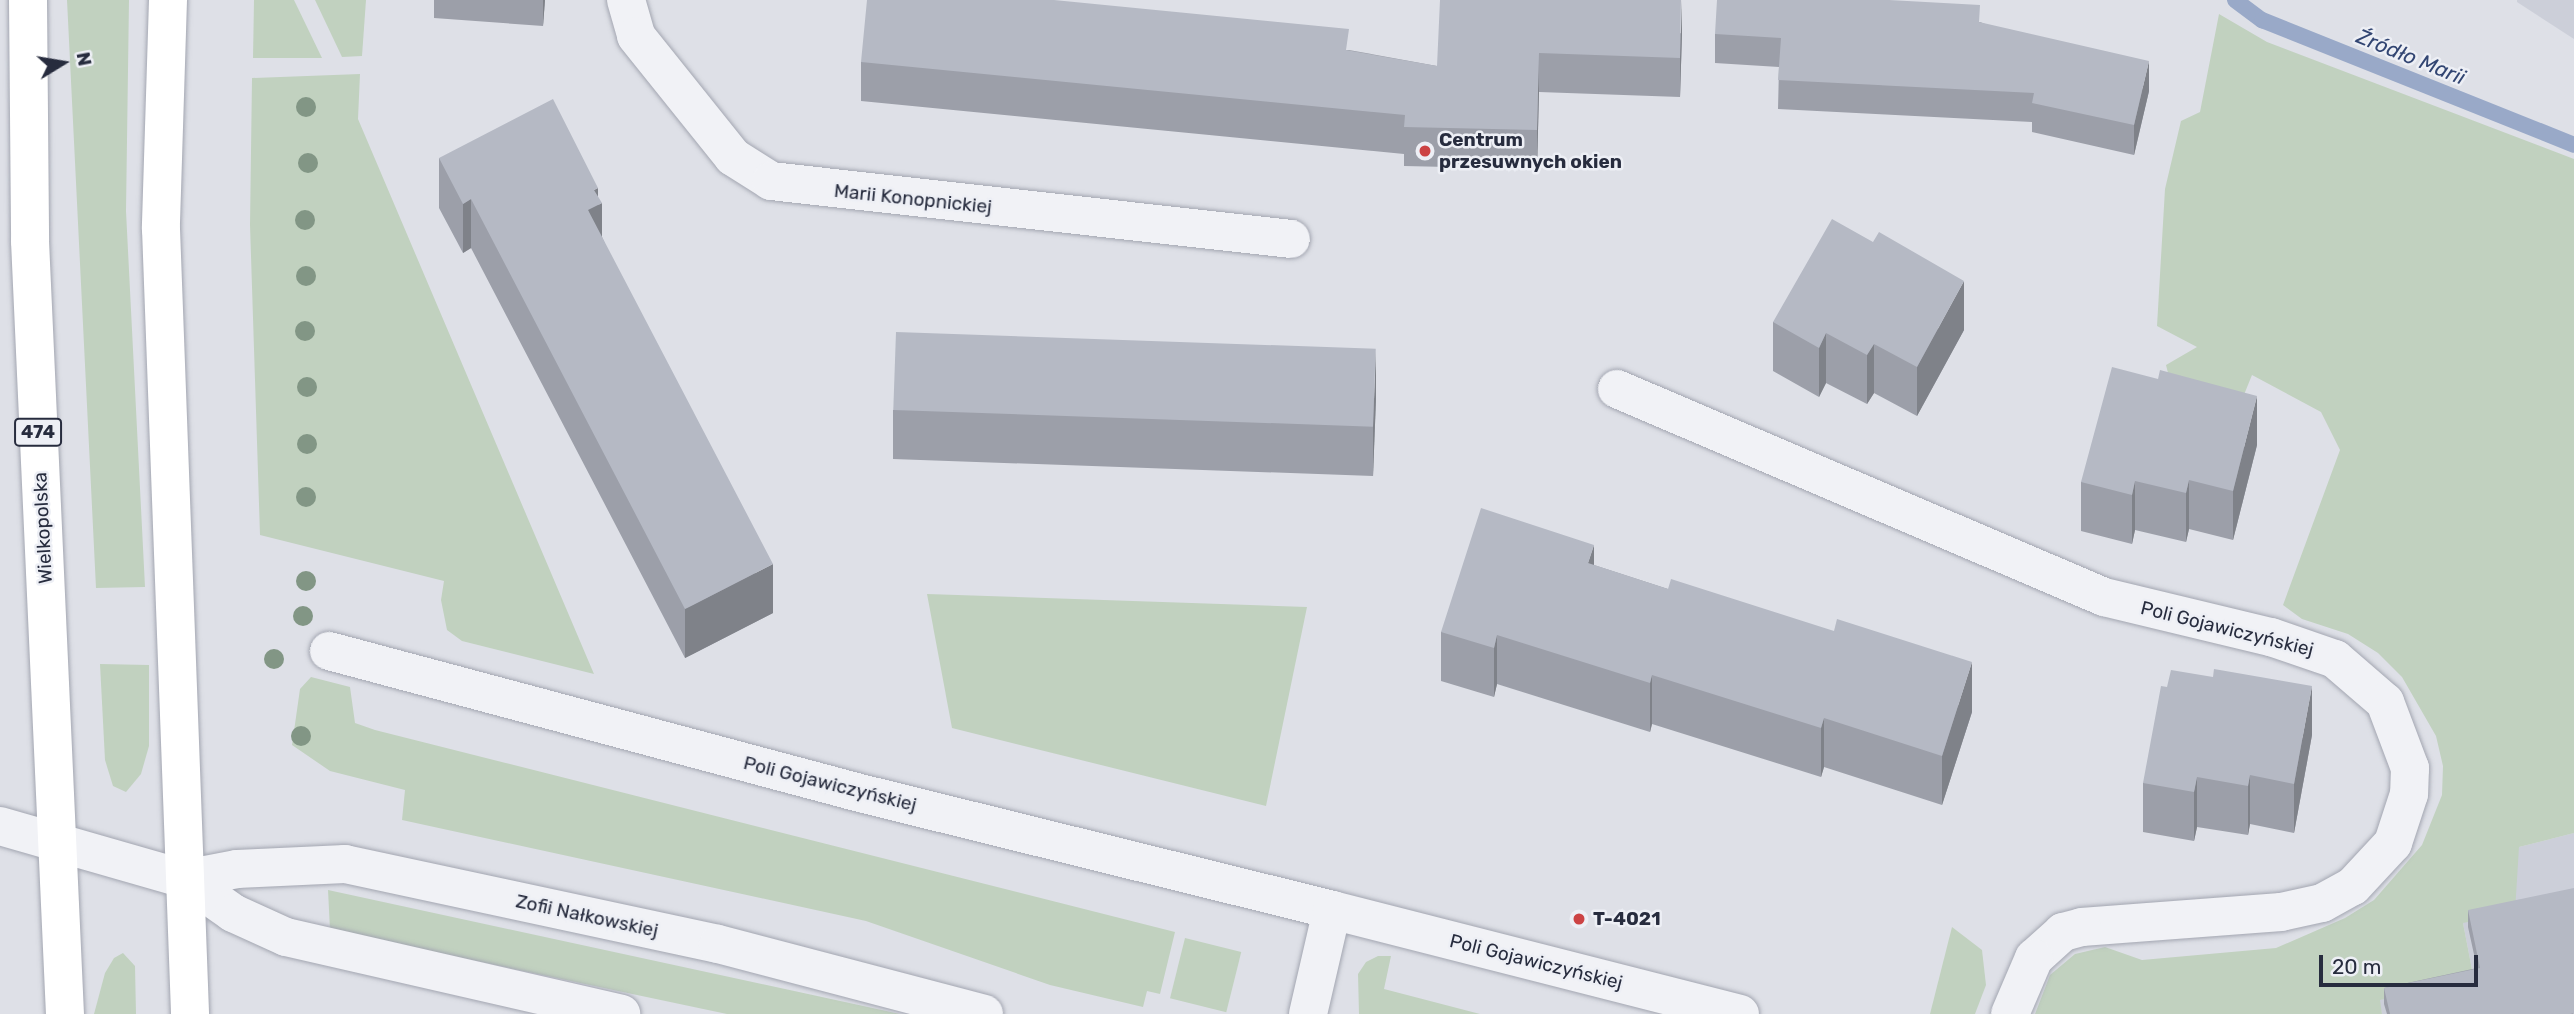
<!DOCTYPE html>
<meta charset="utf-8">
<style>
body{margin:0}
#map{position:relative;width:2574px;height:1014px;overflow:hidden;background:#dee0e7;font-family:Rubik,sans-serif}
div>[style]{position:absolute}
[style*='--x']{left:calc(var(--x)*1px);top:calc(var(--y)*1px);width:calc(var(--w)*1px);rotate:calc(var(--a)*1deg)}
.built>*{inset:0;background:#cccfd9}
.green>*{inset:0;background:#c1d1bf;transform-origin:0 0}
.stream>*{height:16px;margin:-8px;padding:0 8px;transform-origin:8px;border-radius:8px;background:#99a9c8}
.roads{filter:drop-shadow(0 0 2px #a3a6b1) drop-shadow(0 0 2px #a3a6b1)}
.minor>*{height:38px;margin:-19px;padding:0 19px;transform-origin:19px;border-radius:19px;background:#f1f2f6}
.major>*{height:38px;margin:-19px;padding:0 19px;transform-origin:19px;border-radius:19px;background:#fff}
.trees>*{width:20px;height:20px;margin:-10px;border-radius:50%;background:#829685}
.wall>*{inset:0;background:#9c9fa9}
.shaded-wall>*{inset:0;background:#7f8289}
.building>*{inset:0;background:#b5b9c4;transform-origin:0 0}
.dots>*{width:19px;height:19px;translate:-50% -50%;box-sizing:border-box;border:4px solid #edeff5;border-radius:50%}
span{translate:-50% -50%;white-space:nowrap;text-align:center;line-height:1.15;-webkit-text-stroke:5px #edeff5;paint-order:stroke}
.shield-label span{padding:2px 5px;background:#edeff5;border:2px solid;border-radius:5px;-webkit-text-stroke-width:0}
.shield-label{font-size:18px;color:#272c3e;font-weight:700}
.poi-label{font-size:19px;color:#272c3e;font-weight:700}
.left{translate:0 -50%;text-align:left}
.street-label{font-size:19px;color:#272c3e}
.water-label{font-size:21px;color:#324572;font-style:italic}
.north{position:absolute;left:28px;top:28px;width:70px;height:70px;-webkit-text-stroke:5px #edeff5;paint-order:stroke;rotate:79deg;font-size:19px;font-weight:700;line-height:28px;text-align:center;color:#272c3e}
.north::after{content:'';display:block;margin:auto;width:24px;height:32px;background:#272c3e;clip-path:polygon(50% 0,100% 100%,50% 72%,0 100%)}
.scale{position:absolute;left:2319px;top:955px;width:159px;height:32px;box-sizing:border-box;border:4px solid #272c3e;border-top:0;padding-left:9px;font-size:21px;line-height:24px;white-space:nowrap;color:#272c3e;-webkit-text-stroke:5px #edeff5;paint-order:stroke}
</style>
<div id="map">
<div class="built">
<i style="clip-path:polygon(2517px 0,2574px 0,2574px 39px,2517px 2px)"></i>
<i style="clip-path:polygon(2574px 833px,2574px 1014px,2382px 1014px,2379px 1000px,2474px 980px,2463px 923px,2519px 847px)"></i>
</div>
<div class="green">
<i style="clip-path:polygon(67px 0,129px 0,126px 211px,145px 587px,96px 588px)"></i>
<i style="clip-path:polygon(254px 0,294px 0,322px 58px,253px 58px)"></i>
<i style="clip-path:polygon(315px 0,366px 0,362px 56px,342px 57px)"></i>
<i style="clip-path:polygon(2219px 14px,2267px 42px,2574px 159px,2574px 833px,2519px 847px,2515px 912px,2463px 923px,2474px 980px,2380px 1000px,2382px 1014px,2035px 1014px,2050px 975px,2075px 954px,2105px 947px,2142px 960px,2276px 948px,2345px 918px,2374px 900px,2422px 845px,2442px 795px,2443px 766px,2436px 736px,2402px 677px,2378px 653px,2348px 634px,2302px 619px,2283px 605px,2340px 450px,2321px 412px,2252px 375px,2239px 407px,2172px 389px,2166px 365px,2197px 347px,2157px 326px,2165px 189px,2181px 121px,2200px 112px)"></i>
<i style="clip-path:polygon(360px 74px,358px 119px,594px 674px,462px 641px,447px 630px,441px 600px,444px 581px,260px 535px,250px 225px,252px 78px)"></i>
<i style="clip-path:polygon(927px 594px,1307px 607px,1266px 806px,952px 728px)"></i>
<i style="clip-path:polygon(100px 664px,149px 665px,149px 746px,141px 774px,126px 792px,113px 786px,105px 760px)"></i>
<i style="clip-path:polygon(311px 677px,350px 687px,355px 723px,375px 730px,1175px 932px,1160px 994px,1147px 991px,1143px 1007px,1050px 985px,866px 921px,402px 820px,405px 790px,330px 771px,292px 745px,300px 689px)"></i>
<i style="clip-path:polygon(328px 890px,900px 1014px,727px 1014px,330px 930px)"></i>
<i style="clip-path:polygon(1952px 927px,1982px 950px,1986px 985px,1975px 1014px,1930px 1014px)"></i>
<i style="left:1185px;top:938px;width:58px;height:62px;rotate:14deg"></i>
<i style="clip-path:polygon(123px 953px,135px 966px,136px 1014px,94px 1014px,105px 973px,114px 958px)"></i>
<i style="clip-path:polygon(1378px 956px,1391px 956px,1384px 989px,1480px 1014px,1359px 1014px,1358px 974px,1366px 962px)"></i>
</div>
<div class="stream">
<i style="--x:2235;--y:0;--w:34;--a:37"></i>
<i style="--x:2262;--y:20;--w:336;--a:21.8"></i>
</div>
<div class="roads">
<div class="minor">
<i style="--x:626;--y:0;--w:37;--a:74"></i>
<i style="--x:636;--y:36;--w:155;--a:51.3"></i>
<i style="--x:733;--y:157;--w:45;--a:32.3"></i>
<i style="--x:771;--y:181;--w:523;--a:6.36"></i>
<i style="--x:1617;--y:389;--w:530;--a:23.13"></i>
<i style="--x:2104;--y:597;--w:172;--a:13.5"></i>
<i style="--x:2271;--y:637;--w:68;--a:19"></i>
<i style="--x:2335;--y:659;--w:66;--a:40.7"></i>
<i style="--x:2385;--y:702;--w:71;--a:69.3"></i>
<i style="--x:2410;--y:768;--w:26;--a:92"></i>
<i style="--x:2409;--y:794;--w:52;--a:108.1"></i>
<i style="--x:2393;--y:843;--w:59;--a:132.9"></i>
<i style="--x:2353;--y:886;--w:35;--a:151"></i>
<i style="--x:2322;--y:903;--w:42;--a:167.6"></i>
<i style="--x:2281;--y:912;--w:200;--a:175.7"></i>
<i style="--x:2082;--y:927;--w:20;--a:165"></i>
<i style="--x:2063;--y:932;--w:39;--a:138"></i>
<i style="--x:2034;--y:958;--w:61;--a:113.2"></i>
<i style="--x:329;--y:651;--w:550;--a:14.97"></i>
<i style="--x:860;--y:793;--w:486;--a:13.9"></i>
<i style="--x:0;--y:826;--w:192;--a:16"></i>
<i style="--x:185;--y:879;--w:59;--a:35.3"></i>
<i style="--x:233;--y:913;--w:58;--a:24.4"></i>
<i style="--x:286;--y:937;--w:344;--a:12.9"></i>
<i style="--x:185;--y:879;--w:53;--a:-10.9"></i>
<i style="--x:237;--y:869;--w:108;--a:-2.7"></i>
<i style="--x:345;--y:864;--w:381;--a:12.1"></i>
<i style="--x:718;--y:944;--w:275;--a:14.7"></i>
<i style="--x:1308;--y:1014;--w:107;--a:-77"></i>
<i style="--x:1332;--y:910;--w:421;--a:14.3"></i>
</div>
<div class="major">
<i style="--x:28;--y:0;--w:241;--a:89.5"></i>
<i style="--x:30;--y:241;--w:774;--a:87.41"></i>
<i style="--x:168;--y:0;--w:229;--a:91.8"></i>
<i style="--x:161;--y:229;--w:786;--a:87.88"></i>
</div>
</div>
<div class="trees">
<i style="left:306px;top:107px"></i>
<i style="left:308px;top:163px"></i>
<i style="left:305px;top:220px"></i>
<i style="left:306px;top:276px"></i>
<i style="left:305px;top:331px"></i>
<i style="left:307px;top:387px"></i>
<i style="left:307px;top:444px"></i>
<i style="left:306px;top:497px"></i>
<i style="left:306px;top:581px"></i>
<i style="left:303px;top:616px"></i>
<i style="left:274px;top:659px"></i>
<i style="left:301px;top:736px"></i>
</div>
<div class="wall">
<i style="clip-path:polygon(434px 0,545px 0,543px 26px,434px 18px)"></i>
<i style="clip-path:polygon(1980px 22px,2149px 91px,2134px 155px,2032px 132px,2032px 122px,1778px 109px,1779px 67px,1715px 63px,1715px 34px)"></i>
<i style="clip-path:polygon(1682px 33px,1680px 97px,1539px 92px,1537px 169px,1404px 166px,1404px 154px,861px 101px,861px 62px,1349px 50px,1437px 66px)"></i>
<i style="clip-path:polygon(439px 158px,598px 197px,602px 237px,773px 613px,685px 658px,471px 248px,463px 253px,439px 208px)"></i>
<i style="clip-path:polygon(1773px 322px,1964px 330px,1917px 416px,1874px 393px,1867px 404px,1826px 383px,1819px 397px,1773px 371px)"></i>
<i style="clip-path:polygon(1376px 398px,1373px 476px,893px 459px,893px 410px)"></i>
<i style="clip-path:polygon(2257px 445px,2233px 540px,2189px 529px,2186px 542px,2135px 530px,2132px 544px,2081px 531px,2081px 482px)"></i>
<i style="clip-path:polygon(1594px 565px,1668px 589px,1972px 712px,1942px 805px,1824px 767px,1821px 777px,1652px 724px,1650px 732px,1497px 684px,1494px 697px,1441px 681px,1441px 632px)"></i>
<i style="clip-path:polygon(2312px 735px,2294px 833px,2250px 824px,2248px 835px,2197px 827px,2194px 841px,2143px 832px,2143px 783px)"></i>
<i style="clip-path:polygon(2468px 910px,2574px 1014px,2387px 1014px,2384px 1004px,2384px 988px,2477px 968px,2468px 927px)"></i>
</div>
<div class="shaded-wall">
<i style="clip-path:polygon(543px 0,545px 0,543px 26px)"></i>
<i style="clip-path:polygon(1682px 0,1682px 33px,1680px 97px,1680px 58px)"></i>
<i style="clip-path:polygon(1539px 53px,1539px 92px,1537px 169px,1537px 130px)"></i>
<i style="clip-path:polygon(2149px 61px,2149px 91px,2134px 155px,2134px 125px)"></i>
<i style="clip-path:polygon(598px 188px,598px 205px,602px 203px,602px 252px,588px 210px,594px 190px)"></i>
<i style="clip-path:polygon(471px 199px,471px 248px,463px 253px,463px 204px)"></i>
<i style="clip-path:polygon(1964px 281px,1964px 330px,1917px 416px,1917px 367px)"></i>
<i style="clip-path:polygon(1826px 333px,1826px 383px,1819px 397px,1819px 348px)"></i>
<i style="clip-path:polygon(1874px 344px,1874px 393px,1867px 404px,1867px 355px)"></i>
<i style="clip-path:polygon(1376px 349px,1376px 398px,1373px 476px,1373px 427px)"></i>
<i style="clip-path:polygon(2257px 396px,2257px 445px,2233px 540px,2233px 491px)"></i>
<i style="clip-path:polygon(2189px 480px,2189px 529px,2186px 542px,2186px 493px)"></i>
<i style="clip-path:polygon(2135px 481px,2135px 530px,2132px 544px,2132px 495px)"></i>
<i style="clip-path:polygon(1594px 545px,1594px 594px,1588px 563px)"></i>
<i style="clip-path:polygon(773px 564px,773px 613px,685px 658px,685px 609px)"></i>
<i style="clip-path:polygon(1497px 635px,1497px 684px,1494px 697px,1494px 648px)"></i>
<i style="clip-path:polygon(1972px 662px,1972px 712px,1942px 805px,1942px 756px)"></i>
<i style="clip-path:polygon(1652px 675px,1652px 724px,1650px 732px,1650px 683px)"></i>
<i style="clip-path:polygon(2312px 686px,2312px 735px,2294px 833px,2294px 784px)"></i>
<i style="clip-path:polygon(1824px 718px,1824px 767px,1821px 777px,1821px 728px)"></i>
<i style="clip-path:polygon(2250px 775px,2250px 824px,2248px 835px,2248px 786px)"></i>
<i style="clip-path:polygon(2197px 777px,2197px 827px,2194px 841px,2194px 792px)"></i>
</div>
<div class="building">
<i style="clip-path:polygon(867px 0,1054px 0,1349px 29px,1346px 50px,1437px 66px,1440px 0,1681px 0,1680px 58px,1539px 53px,1537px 130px,1404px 127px,1405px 115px,861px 62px)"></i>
<i style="clip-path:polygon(1717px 0,1889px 0,1980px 5px,1979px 22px,2149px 61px,2134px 125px,2032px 103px,2034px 93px,1778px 80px,1781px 38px,1715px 34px)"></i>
<i style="clip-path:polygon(553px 99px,598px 188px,594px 190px,602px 203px,588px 210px,773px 564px,685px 609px,471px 199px,463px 204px,439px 158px)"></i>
<i style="clip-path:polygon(1832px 219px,1873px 242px,1879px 232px,1964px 281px,1917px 367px,1874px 344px,1867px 355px,1826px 333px,1819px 348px,1773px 322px)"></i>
<i style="left:896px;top:332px;width:480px;height:78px;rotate:2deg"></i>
<i style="clip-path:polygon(2112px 367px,2158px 379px,2160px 370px,2257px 396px,2233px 491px,2189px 480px,2186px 493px,2135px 481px,2132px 495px,2081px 482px)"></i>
<i style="clip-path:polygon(1481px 508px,1594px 545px,1588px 563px,1668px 589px,1671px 579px,1834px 631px,1837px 619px,1972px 662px,1942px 756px,1824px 718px,1821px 728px,1652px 675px,1650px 683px,1497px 635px,1494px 648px,1441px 632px)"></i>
<i style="clip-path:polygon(2214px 669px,2312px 686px,2294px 784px,2250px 775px,2248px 786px,2197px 777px,2194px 792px,2143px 783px,2161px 686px,2167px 687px,2171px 670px,2213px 677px)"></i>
<i style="clip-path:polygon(2574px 888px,2574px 1013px,2570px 1014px,2390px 1014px,2384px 988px,2480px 968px,2468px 910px)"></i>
</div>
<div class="dots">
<i style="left:1425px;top:151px;background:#cc4344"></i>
<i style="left:1579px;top:919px;background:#cc4344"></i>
</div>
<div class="shield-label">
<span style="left:38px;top:432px">474</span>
</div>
<div class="poi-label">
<span class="left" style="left:1439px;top:151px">Centrum<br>przesuwnych okien</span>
<span class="left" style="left:1593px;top:919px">T-4021</span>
</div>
<div class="street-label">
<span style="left:913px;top:199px;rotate:6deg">Marii Konopnickiej</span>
<span style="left:43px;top:528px;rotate:-93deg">Wielkopolska</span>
<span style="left:2227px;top:629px;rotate:14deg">Poli Gojawiczyńskiej</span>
<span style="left:830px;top:784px;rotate:14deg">Poli Gojawiczyńskiej</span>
<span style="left:587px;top:916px;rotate:12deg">Zofii Nałkowskiej</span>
<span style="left:1536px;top:962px;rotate:14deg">Poli Gojawiczyńskiej</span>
</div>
<div class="water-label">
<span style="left:2411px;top:57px;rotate:22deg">Źródło Marii</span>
</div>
<div class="north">N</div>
<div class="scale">20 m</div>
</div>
